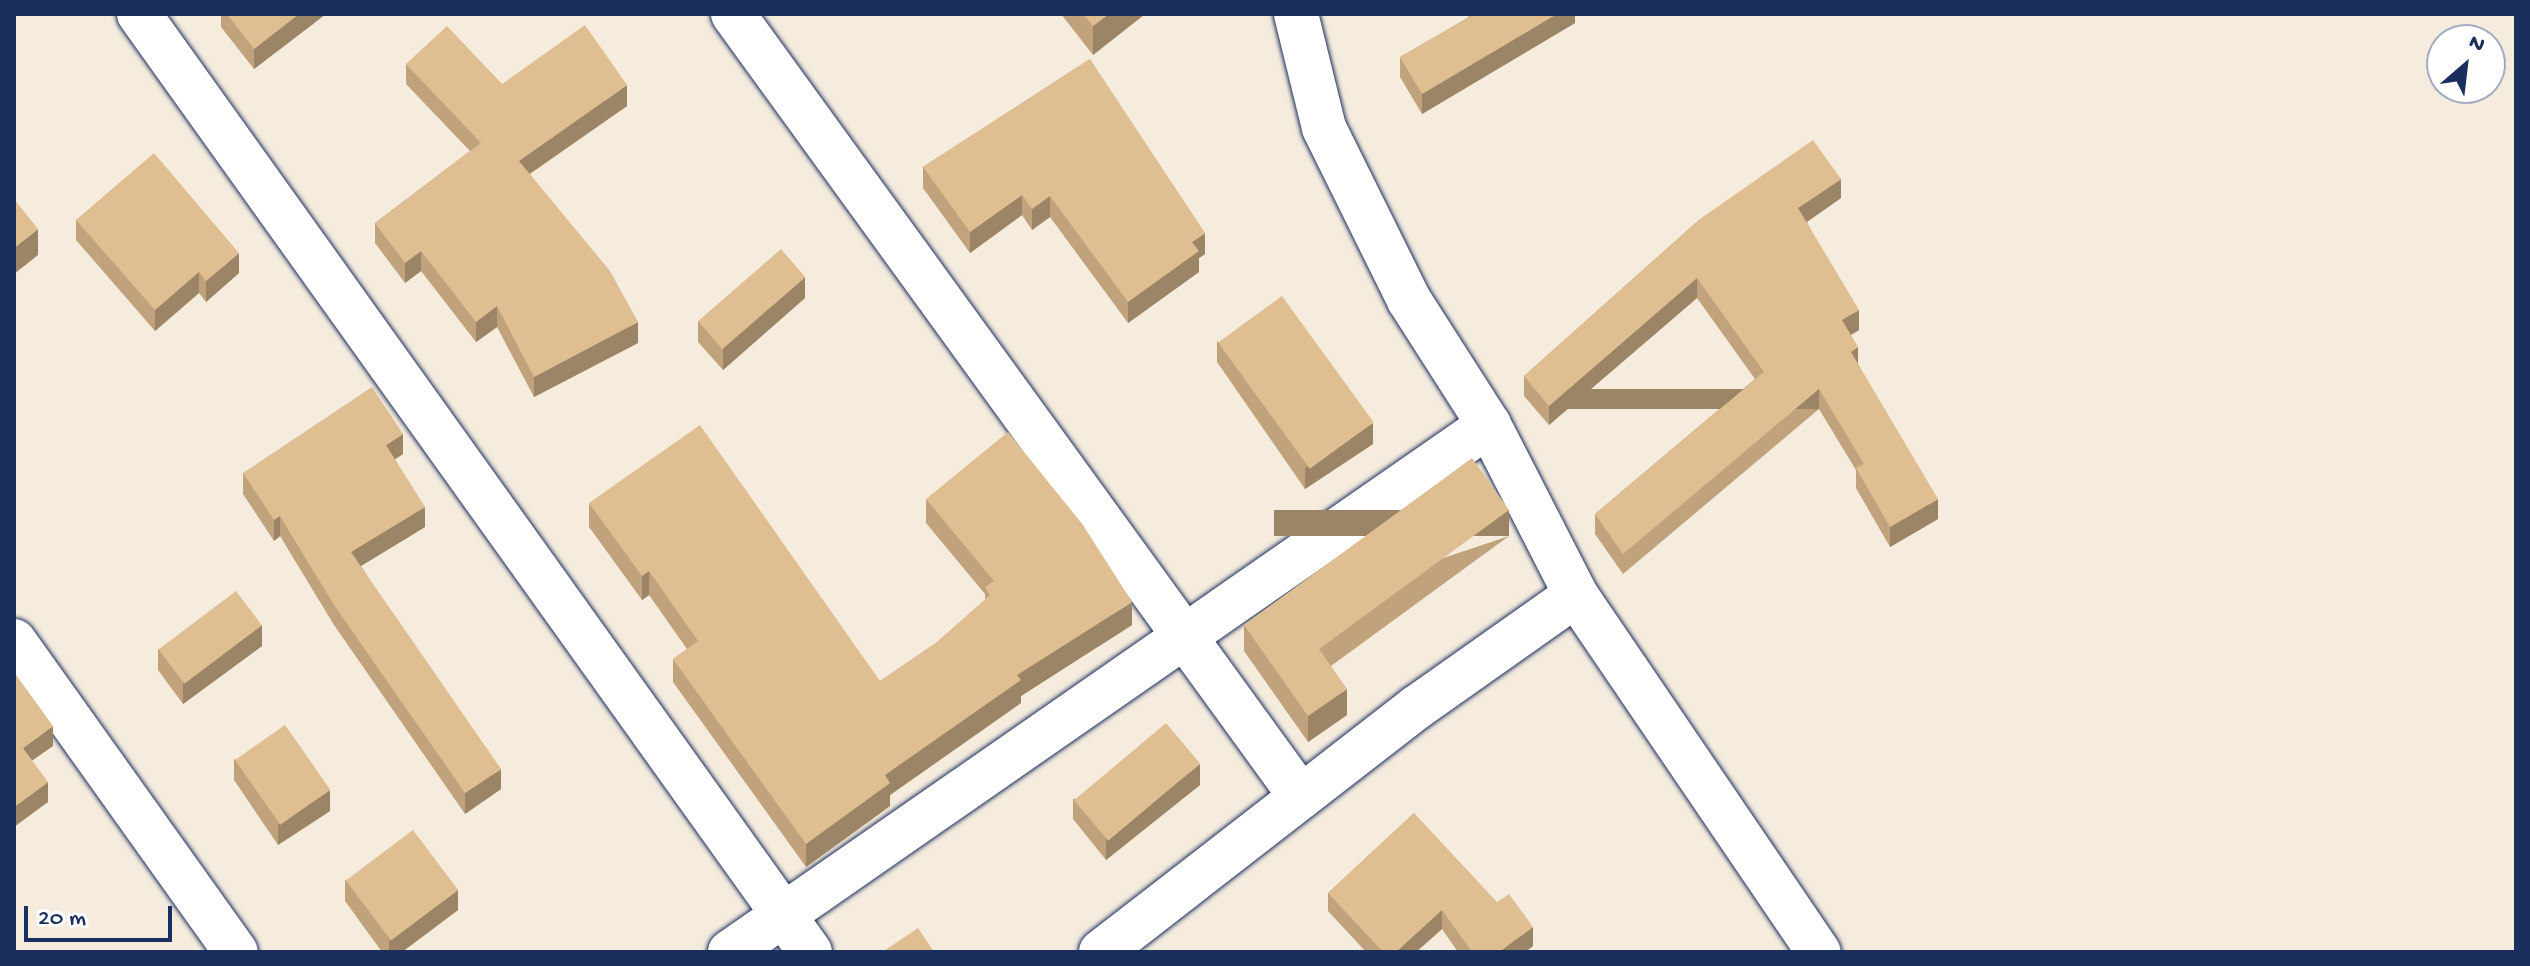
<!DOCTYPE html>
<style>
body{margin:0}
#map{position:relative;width:2530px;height:966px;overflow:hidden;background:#f5ecde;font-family:"Gochi Hand",sans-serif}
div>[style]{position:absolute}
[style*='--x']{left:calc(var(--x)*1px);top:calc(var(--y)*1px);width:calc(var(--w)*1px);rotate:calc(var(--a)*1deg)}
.roads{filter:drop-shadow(0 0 2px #1b2f5e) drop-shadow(0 0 2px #1b2f5e)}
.minor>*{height:44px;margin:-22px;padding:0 22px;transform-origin:22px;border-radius:22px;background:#fff}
.wall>*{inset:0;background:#c0a37d}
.shaded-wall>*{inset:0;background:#9c8566;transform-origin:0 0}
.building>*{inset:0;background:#dfbe91;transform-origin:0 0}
span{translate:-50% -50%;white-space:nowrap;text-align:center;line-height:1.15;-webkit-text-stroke:6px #fff;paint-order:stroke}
.frame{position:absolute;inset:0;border:16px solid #1b2f5e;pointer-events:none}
.north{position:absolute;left:2426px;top:24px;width:80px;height:80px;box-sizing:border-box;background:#fff;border:2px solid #a4acbf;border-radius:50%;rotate:28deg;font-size:22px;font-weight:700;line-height:32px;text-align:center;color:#1b2f5e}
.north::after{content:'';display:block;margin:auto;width:28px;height:36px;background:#1b2f5e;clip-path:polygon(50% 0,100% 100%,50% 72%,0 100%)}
.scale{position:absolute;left:24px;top:906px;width:148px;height:36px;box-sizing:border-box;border:4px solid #1b2f5e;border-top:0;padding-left:10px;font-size:24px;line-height:28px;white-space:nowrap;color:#1b2f5e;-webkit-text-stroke:6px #fff;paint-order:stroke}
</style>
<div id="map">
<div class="roads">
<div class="minor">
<i style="--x:139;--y:14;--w:1153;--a:54.42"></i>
<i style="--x:733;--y:14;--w:967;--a:54.04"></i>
<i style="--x:1296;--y:14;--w:117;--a:76.2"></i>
<i style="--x:1324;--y:128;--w:192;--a:63.7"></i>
<i style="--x:1409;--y:300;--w:148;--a:57.4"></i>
<i style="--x:1489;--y:425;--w:191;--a:62.9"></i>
<i style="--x:1576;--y:595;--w:432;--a:55.8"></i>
<i style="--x:14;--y:641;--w:382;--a:54.5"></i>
<i style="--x:730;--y:952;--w:924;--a:-34.77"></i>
<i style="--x:1101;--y:952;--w:400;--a:-37.8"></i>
<i style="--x:1417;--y:707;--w:194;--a:-35.2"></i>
</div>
</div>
<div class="wall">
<i style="clip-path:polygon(221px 14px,326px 14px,254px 69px,221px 27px)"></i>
<i style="clip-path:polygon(1061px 14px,1145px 14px,1093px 55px)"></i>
<i style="clip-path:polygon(1467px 14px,1575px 14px,1575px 23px,1422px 114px,1400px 77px,1400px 57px,1469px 17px)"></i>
<i style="clip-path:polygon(1090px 59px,1205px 254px,1199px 258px,1199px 272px,1128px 323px,1050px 217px,1032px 230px,1022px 215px,970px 253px,923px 188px,923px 167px)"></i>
<i style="clip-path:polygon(406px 64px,502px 84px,627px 106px,530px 174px,638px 343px,534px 397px,497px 327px,476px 342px,421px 271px,405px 283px,375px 243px,375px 223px,470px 151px,406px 84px)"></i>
<i style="clip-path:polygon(1841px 198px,1807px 222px,1859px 330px,1851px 335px,1858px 364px,1938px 519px,1890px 547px,1856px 488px,1856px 470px,1819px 409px,1623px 574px,1595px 534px,1595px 514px,1755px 379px,1697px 298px,1549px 425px,1524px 396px,1524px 376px,1700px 219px)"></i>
<i style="clip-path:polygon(76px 220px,239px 273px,206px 302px,199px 293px,155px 331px,76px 240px)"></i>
<i style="clip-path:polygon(805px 298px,723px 370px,698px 342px,698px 321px)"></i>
<i style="clip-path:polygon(1217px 341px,1373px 444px,1305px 489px,1217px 362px)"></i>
<i style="clip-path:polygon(403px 454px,395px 459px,425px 527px,361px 566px,501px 789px,465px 814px,334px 625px,280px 536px,274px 541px,243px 494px,243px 473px)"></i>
<i style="clip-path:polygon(926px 499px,1132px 625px,1021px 696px,1021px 703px,890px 795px,890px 806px,806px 867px,673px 682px,673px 659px,687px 649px,649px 595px,642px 600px,589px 527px,589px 503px,880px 681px,936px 643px,985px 600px,985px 594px,926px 523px)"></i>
<i style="clip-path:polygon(1509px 536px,1331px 666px,1347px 715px,1308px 742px,1244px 651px,1244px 625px)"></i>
<i style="clip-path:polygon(262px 646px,183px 704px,158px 670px,158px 649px)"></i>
<i style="clip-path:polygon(234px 759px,330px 811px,278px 845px,234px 780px)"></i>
<i style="clip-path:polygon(1200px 785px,1106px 860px,1073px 819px,1073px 799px)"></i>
<i style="clip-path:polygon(1414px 813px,1533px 946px,1525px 952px,1458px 952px,1442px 929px,1416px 952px,1366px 952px,1328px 911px,1328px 893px)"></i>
<i style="clip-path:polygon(345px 880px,458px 910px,402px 952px,382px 952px,345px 901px)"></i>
</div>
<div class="shaded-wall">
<i style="clip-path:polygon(299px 14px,326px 14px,254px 69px,254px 49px)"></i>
<i style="clip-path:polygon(1109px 14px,1145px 14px,1093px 55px,1093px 26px)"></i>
<i style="clip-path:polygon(1557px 14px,1575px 14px,1575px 23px,1422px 114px,1422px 94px)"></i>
<i style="clip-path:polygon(627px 85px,627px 106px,519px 181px,519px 161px)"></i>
<i style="clip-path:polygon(1841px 179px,1841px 198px,1798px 228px,1798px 208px)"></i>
<i style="clip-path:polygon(1022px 195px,1022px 215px,970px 253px,970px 232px)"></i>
<i style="clip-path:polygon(1050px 196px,1050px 217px,1032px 230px,1032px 209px)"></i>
<i style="clip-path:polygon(38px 229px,38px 255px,14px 274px,14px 248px)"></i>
<i style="clip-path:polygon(1205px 233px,1205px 254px,1199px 258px,1199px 272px,1128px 323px,1128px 302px,1192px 242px)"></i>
<i style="clip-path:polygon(421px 251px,421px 271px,405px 283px,405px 263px)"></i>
<i style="clip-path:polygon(239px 253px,239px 273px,206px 302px,206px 281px)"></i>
<i style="clip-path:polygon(199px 272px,199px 293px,155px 331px,155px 310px)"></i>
<i style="clip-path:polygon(805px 277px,805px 298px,723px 370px,723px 349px)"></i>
<i style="clip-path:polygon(1697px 278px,1697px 298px,1549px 425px,1549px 406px)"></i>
<i style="clip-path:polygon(497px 306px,497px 327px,476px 342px,476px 322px)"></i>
<i style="clip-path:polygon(1859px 310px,1859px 330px,1842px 340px,1842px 320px)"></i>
<i style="clip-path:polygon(638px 322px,638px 343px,534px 397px,534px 377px)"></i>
<i style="clip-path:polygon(1858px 347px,1858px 367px,1851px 352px)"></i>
<i style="left:1819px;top:389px;width:20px;height:256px;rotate:90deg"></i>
<i style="clip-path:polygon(1373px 423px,1373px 444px,1305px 489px,1305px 468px)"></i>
<i style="clip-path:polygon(403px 434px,403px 454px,386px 465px,386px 445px)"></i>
<i style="clip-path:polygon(1938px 499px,1938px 519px,1890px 547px,1890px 527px)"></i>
<i style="clip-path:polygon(425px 507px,425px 527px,351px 572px,351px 552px)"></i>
<i style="left:1509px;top:510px;width:26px;height:235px;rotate:90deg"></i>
<i style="clip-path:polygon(280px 516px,280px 536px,274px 541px,274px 520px)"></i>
<i style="clip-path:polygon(649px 571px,649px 595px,642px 600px,642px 576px)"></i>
<i style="clip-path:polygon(1132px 602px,1132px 625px,1021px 696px,1021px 703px,890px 795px,890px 806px,806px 867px,806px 844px,885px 775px,1017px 675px)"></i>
<i style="clip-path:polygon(262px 625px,262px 646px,183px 704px,183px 683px)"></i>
<i style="clip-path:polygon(1347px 689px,1347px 715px,1308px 742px,1308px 716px)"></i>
<i style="clip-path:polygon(53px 726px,53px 746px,23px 767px,23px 748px)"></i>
<i style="clip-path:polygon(1200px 764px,1200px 785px,1106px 860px,1106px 839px)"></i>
<i style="clip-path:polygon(501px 769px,501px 789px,465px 814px,465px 793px)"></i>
<i style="clip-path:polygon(48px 782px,48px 802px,14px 827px,14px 807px)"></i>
<i style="clip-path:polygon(330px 790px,330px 811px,278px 845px,278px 825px)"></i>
<i style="clip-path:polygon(458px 890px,458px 910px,402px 952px,389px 952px,389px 941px)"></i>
<i style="clip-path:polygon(1442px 910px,1442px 929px,1416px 952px,1396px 952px)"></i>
<i style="clip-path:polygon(1533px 927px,1533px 946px,1525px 952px,1499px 952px)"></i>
</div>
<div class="building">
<i style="clip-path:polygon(227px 14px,299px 14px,254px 49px)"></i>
<i style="clip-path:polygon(1083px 14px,1109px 14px,1093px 26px)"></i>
<i style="clip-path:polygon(1475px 14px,1557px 14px,1422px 94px,1400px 57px)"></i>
<i style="clip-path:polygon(585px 25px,627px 85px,519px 161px,610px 271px,638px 322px,534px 377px,497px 306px,476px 322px,421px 251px,405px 263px,375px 223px,481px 143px,406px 64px,447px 26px,502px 84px)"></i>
<i style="clip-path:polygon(1090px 59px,1205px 233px,1192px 242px,1199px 251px,1128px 302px,1050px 196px,1032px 209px,1022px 195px,970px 232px,923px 167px)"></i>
<i style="clip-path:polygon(1813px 140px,1841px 179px,1798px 208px,1859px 310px,1842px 320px,1858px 347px,1851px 352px,1938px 499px,1890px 527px,1856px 468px,1864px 464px,1819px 389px,1623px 554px,1595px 514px,1764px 372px,1697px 278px,1549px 406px,1524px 376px,1700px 219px)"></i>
<i style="clip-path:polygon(154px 153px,239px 253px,206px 281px,199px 272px,155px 310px,76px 220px)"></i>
<i style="clip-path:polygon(14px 199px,38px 229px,14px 248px)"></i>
<i style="left:781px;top:249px;width:37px;height:110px;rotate:49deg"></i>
<i style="left:1282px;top:296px;width:156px;height:79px;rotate:54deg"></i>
<i style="clip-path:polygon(372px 387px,403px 434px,386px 445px,425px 507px,351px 552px,501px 769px,465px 793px,334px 605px,280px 516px,274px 520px,243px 473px)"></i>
<i style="clip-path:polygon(700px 425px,880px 681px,936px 643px,990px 595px,985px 587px,994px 581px,926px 499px,1008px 432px,1083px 525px,1132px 602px,1017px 675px,1021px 680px,885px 775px,890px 783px,806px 844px,673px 659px,698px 641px,649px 571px,642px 576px,589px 503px)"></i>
<i style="clip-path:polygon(1472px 458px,1509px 510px,1319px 649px,1347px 689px,1308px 716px,1244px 625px)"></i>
<i style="left:236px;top:591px;width:43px;height:97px;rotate:53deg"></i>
<i style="clip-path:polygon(14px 672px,53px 726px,23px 748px,48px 782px,14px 807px)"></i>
<i style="left:1166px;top:723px;width:53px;height:120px;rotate:50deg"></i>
<i style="left:285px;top:725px;width:79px;height:61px;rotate:55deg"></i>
<i style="clip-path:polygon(1414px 813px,1497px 902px,1509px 894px,1533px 927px,1499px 952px,1472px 952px,1442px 910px,1396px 952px,1383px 952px,1328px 893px)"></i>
<i style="left:413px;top:830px;width:75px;height:84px;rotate:53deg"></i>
<i style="clip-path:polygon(918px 928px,934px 952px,884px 952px,884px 951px)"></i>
</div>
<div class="frame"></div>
<div class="north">N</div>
<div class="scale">20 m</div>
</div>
